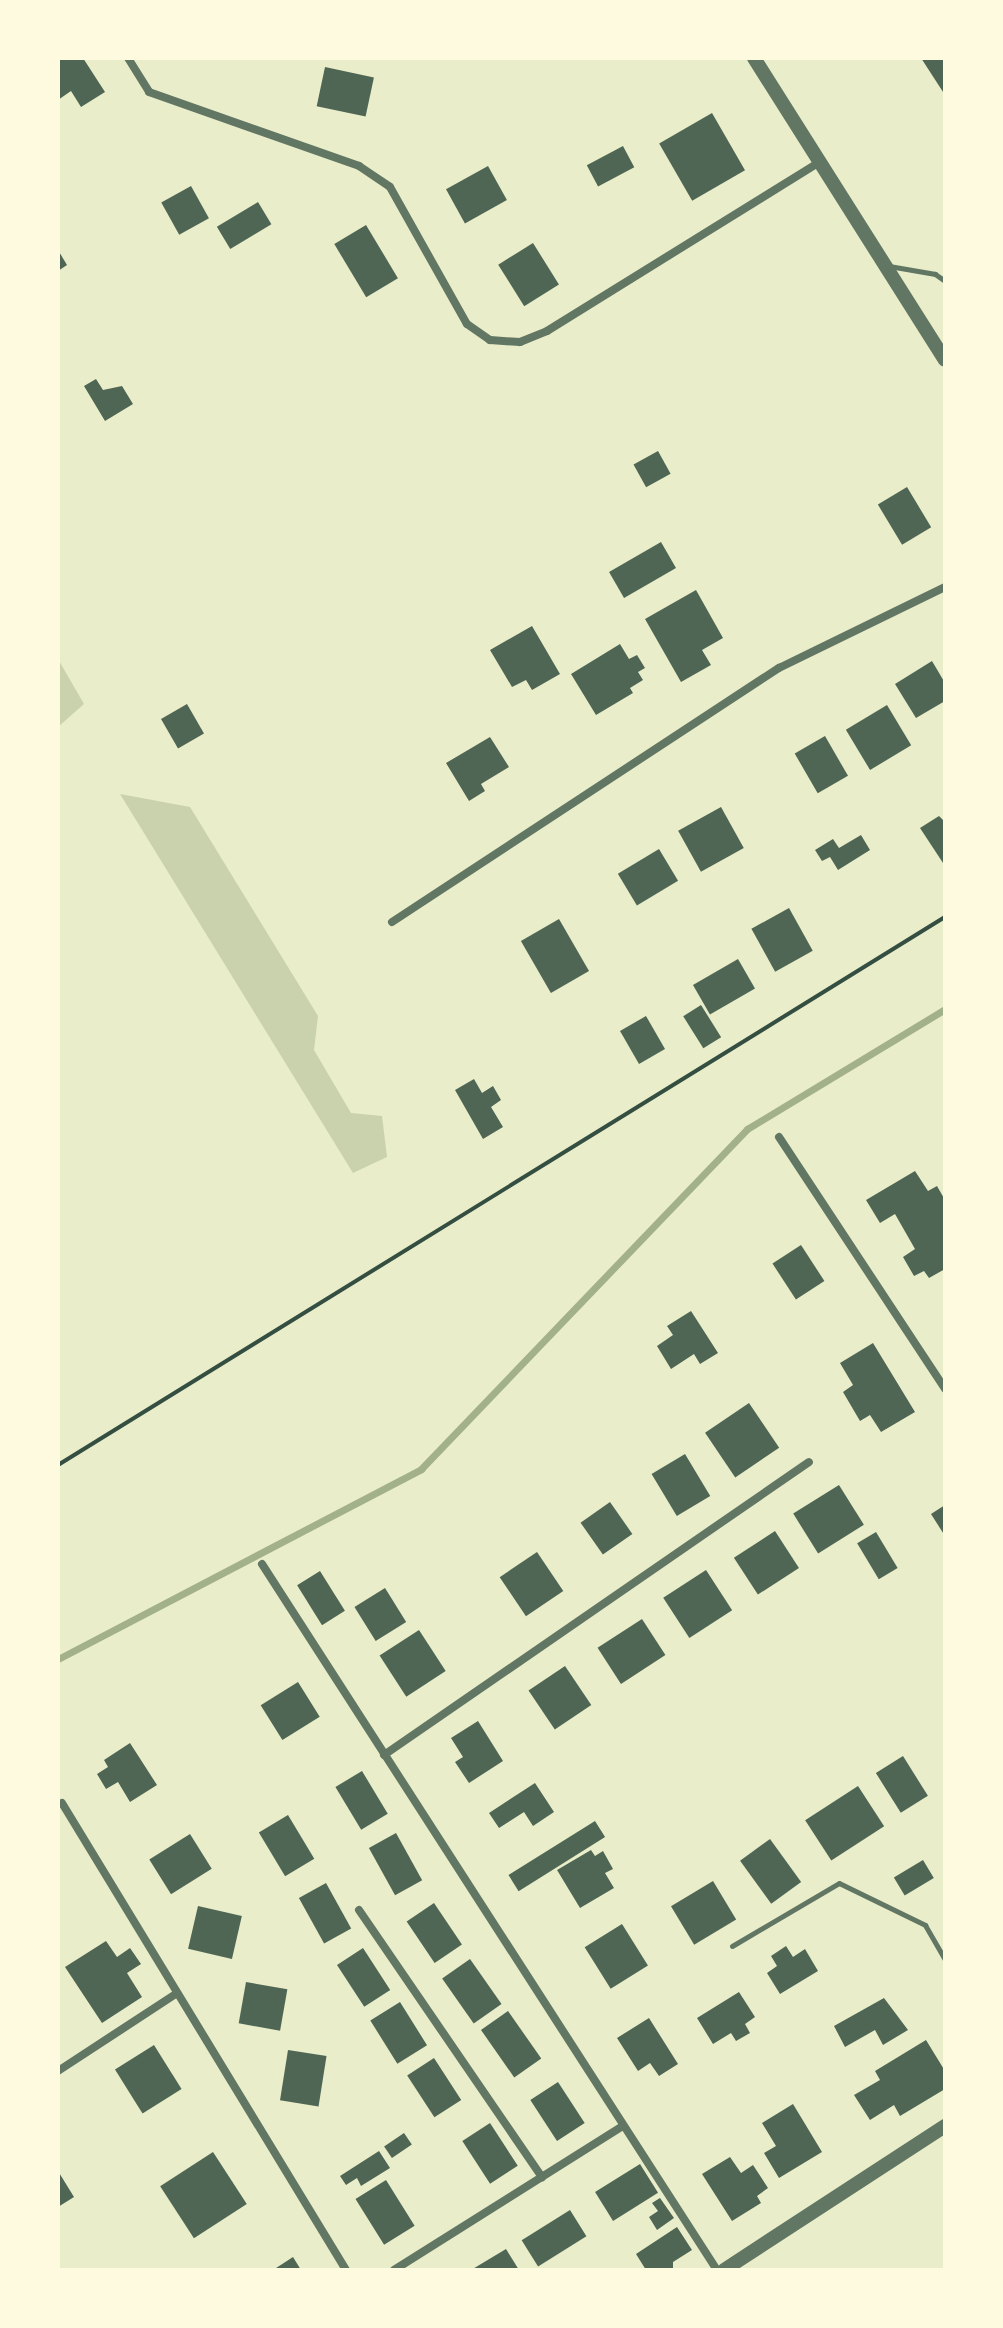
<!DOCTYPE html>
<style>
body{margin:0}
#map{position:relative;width:1003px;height:2328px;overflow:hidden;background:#e9edc9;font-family:"Work Sans",sans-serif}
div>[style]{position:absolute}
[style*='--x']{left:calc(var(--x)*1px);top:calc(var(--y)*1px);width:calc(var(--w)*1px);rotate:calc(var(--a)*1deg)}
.green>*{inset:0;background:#cad2ad}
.stream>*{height:7px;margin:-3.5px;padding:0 3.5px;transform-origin:3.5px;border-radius:3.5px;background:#a3b18a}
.building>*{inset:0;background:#4f6655;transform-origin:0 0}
.path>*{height:4px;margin:-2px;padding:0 2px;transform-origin:2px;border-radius:2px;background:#344e41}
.service>*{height:5px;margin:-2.5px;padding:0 2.5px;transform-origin:2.5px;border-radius:2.5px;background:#617663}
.minor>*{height:8px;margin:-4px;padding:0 4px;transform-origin:4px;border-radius:4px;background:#617663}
.tertiary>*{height:14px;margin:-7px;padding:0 7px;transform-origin:7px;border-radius:7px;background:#617663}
span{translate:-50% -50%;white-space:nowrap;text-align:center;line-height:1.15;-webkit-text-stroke:6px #fefae0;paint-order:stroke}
.frame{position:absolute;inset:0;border:60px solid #fefae0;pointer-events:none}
</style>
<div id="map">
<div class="green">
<i style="clip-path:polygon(58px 659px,84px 704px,58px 727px)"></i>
<i style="clip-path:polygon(120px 794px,190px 807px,318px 1016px,314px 1050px,351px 1113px,382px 1116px,387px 1157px,353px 1173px)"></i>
</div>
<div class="stream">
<i style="--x:58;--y:1659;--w:410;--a:-27.6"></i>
<i style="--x:421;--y:1469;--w:471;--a:-46.2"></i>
<i style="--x:747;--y:1129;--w:232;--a:-31.2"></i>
</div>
<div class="building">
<i style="clip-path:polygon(58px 58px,83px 58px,105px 92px,81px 107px,71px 91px,58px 100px)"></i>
<i style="clip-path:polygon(921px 58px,945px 58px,945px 95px)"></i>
<i style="left:325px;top:67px;width:50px;height:40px;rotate:12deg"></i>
<i style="left:712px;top:113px;width:66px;height:61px;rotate:60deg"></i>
<i style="left:623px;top:146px;width:24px;height:41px;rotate:62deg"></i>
<i style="left:488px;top:166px;width:39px;height:48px;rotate:61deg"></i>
<i style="left:191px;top:186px;width:37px;height:34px;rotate:61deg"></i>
<i style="left:258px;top:202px;width:26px;height:48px;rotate:59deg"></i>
<i style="left:366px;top:225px;width:62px;height:37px;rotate:59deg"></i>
<i style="left:533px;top:243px;width:49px;height:41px;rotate:58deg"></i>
<i style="clip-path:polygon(58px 250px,67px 265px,58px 271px)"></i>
<i style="clip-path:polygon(96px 379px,103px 390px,122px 386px,133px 404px,105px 421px,84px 386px)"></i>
<i style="left:658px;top:451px;width:26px;height:28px;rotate:61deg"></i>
<i style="left:907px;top:487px;width:47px;height:34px;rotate:59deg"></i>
<i style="left:661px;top:542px;width:30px;height:60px;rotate:60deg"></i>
<i style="clip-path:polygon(696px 590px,723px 638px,702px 650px,711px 665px,681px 682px,645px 619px)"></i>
<i style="clip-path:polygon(532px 626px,560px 674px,532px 690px,526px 680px,512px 687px,490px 650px)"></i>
<i style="clip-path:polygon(620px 644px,629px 659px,637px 655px,645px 668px,638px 672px,643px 680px,630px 688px,633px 693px,596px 715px,571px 674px)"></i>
<i style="clip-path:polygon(932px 661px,945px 683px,945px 701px,916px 718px,895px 684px)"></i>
<i style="left:187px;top:704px;width:34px;height:30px;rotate:60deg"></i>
<i style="left:887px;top:705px;width:47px;height:48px;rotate:59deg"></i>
<i style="left:825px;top:736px;width:46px;height:35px;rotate:60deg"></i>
<i style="clip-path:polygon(490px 737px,509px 767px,481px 784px,485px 791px,469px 801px,446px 763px)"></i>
<i style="left:721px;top:807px;width:47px;height:49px;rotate:61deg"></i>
<i style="clip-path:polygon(939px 816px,945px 822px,945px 866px,920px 828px)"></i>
<i style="clip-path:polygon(861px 835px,870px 850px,838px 870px,830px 857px,822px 861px,815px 850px,833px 839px,839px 848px)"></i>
<i style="left:659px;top:849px;width:37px;height:48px;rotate:59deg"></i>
<i style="left:789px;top:908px;width:49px;height:43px;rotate:61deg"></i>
<i style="left:559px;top:919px;width:60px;height:44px;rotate:60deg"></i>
<i style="left:738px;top:959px;width:34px;height:52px;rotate:60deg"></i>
<i style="left:701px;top:1005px;width:38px;height:21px;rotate:58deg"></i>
<i style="left:646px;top:1016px;width:38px;height:30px;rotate:60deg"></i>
<i style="clip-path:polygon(474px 1079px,482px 1093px,493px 1086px,501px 1100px,491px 1107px,503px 1127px,483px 1139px,455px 1090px)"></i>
<i style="clip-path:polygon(915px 1171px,928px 1191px,937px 1186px,945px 1200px,945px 1269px,929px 1278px,924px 1271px,914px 1276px,903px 1257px,915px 1249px,895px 1214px,880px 1223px,866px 1200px)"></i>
<i style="left:801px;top:1245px;width:43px;height:34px;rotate:57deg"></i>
<i style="clip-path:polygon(691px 1311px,718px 1353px,700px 1364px,694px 1354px,671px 1369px,657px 1346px,673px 1335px,667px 1326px)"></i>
<i style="clip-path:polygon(873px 1343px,915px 1412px,881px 1432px,870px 1415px,860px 1421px,843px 1392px,853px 1385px,840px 1363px)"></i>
<i style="left:749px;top:1403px;width:54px;height:53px;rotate:56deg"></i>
<i style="left:685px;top:1454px;width:49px;height:39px;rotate:59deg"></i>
<i style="left:839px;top:1485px;width:47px;height:54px;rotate:58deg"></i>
<i style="left:610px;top:1502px;width:39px;height:36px;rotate:55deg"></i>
<i style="clip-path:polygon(945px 1505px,945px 1536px,931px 1514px)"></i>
<i style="left:775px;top:1531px;width:44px;height:49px;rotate:57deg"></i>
<i style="left:876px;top:1532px;width:42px;height:22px;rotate:59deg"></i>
<i style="left:537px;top:1552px;width:47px;height:45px;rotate:56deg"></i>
<i style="left:706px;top:1570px;width:48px;height:51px;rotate:57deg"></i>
<i style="left:320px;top:1571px;width:47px;height:27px;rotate:58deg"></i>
<i style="left:385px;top:1588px;width:40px;height:36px;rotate:58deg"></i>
<i style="left:642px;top:1619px;width:43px;height:53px;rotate:57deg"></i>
<i style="left:419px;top:1630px;width:49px;height:47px;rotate:57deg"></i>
<i style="left:565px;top:1666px;width:47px;height:44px;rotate:56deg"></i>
<i style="left:298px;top:1682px;width:41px;height:44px;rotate:58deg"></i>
<i style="clip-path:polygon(478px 1721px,503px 1761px,469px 1783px,455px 1762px,463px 1757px,451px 1738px)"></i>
<i style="clip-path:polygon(130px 1743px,157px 1785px,130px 1802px,118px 1782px,106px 1789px,97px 1774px,108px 1767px,104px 1760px)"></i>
<i style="left:903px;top:1756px;width:47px;height:32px;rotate:58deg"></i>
<i style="left:362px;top:1771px;width:50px;height:31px;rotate:59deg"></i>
<i style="clip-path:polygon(535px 1783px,554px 1812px,533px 1826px,524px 1812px,499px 1828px,489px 1813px)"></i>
<i style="left:858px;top:1786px;width:48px;height:63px;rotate:57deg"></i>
<i style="left:288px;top:1815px;width:51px;height:34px;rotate:59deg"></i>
<i style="left:595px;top:1821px;width:19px;height:102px;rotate:58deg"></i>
<i style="left:396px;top:1833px;width:54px;height:31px;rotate:61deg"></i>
<i style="left:190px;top:1834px;width:41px;height:48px;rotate:58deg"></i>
<i style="left:770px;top:1839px;width:53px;height:37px;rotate:54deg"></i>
<i style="clip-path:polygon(591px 1850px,595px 1856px,603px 1851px,613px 1869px,605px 1873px,614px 1888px,580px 1908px,557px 1870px)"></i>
<i style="left:923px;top:1860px;width:21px;height:34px;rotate:59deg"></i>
<i style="left:713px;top:1881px;width:45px;height:49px;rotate:59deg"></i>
<i style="left:326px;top:1883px;width:52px;height:31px;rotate:61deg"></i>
<i style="left:434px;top:1903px;width:50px;height:33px;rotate:56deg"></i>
<i style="left:198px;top:1906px;width:45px;height:44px;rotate:13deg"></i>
<i style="left:622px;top:1924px;width:49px;height:44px;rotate:58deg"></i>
<i style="clip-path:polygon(106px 1941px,117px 1957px,130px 1948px,141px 1964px,127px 1973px,142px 1997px,102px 2023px,65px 1967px)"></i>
<i style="clip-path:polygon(786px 1946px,793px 1957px,805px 1949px,818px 1971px,780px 1994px,767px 1973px,777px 1966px,771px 1956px)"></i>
<i style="left:363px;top:1948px;width:50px;height:31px;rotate:57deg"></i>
<i style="left:470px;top:1959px;width:55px;height:34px;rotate:55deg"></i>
<i style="left:246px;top:1982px;width:42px;height:42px;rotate:10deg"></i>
<i style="clip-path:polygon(739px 1992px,755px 2017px,745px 2024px,750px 2033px,736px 2041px,731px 2033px,713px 2044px,697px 2018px)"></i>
<i style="clip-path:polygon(884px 1998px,908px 2030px,883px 2045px,875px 2030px,845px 2047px,834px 2026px)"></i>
<i style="left:400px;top:2002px;width:51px;height:35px;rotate:58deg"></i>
<i style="left:508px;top:2011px;width:58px;height:33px;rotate:55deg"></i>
<i style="clip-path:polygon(649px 2018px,678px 2064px,659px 2076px,650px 2063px,638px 2071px,617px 2038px)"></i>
<i style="clip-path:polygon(926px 2040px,945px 2071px,945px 2089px,900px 2116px,894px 2105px,870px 2120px,854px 2095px,880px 2080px,875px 2071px)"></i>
<i style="left:154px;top:2045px;width:52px;height:46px;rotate:58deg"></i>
<i style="left:288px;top:2050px;width:39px;height:51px;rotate:9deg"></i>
<i style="left:434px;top:2058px;width:50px;height:32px;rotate:57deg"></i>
<i style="left:558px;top:2082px;width:49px;height:33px;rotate:57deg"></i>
<i style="clip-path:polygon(793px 2104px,822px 2152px,779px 2178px,764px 2153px,776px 2146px,762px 2123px)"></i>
<i style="left:490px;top:2123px;width:51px;height:33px;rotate:57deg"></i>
<i style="left:404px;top:2133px;width:14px;height:24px;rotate:56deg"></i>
<i style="clip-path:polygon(379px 2151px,390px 2168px,361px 2186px,357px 2178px,346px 2185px,340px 2176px)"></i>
<i style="left:213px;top:2152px;width:62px;height:63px;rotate:57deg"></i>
<i style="clip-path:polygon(730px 2157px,741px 2173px,753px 2165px,768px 2188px,757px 2196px,761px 2203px,732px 2221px,702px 2174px)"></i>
<i style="left:640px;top:2164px;width:34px;height:53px;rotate:58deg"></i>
<i style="clip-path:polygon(58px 2171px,74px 2197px,58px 2207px)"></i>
<i style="left:386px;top:2180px;width:54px;height:36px;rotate:58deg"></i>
<i style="clip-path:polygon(660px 2198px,674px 2218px,657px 2230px,649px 2217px,658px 2211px,652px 2203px)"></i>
<i style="left:570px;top:2210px;width:31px;height:57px;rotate:58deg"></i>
<i style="clip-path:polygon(677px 2227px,692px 2250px,673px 2262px,673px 2270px,646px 2270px,636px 2254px)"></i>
<i style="clip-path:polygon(506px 2249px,519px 2270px,471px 2270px)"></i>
<i style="clip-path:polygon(293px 2257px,301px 2270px,273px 2270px)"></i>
</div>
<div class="path">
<i style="--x:58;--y:1465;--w:1043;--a:-31.71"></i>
</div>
<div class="service">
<i style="--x:889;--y:266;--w:47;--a:9.9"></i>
<i style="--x:935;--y:274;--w:12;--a:35"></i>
<i style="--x:732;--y:1946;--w:124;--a:-30.5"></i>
<i style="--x:839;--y:1883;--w:96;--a:26"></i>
<i style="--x:925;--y:1925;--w:39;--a:60"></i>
</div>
<div class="minor">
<i style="--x:128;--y:58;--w:40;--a:58"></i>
<i style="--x:149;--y:92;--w:223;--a:19.4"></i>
<i style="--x:359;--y:166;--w:37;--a:34"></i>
<i style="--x:390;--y:187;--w:157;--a:60.7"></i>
<i style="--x:467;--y:324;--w:28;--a:35"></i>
<i style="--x:490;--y:340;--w:30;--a:4"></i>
<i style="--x:520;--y:342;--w:29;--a:-22"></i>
<i style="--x:547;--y:331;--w:321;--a:-31.8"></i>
<i style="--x:392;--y:922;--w:463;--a:-33.3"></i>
<i style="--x:779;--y:668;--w:185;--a:-26"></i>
<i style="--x:779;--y:1137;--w:302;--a:56.6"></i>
<i style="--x:262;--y:1564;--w:840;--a:57.2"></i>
<i style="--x:384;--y:1755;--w:516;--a:-34.58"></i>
<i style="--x:62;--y:1803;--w:547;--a:58.69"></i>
<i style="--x:359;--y:1910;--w:324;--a:55.6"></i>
<i style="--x:58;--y:2071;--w:142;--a:-33.2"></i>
<i style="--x:394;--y:2270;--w:271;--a:-32.2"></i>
</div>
<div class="tertiary">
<i style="--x:754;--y:58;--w:357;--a:57.7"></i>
<i style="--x:724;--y:2270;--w:264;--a:-33.1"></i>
</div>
<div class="frame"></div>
</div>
